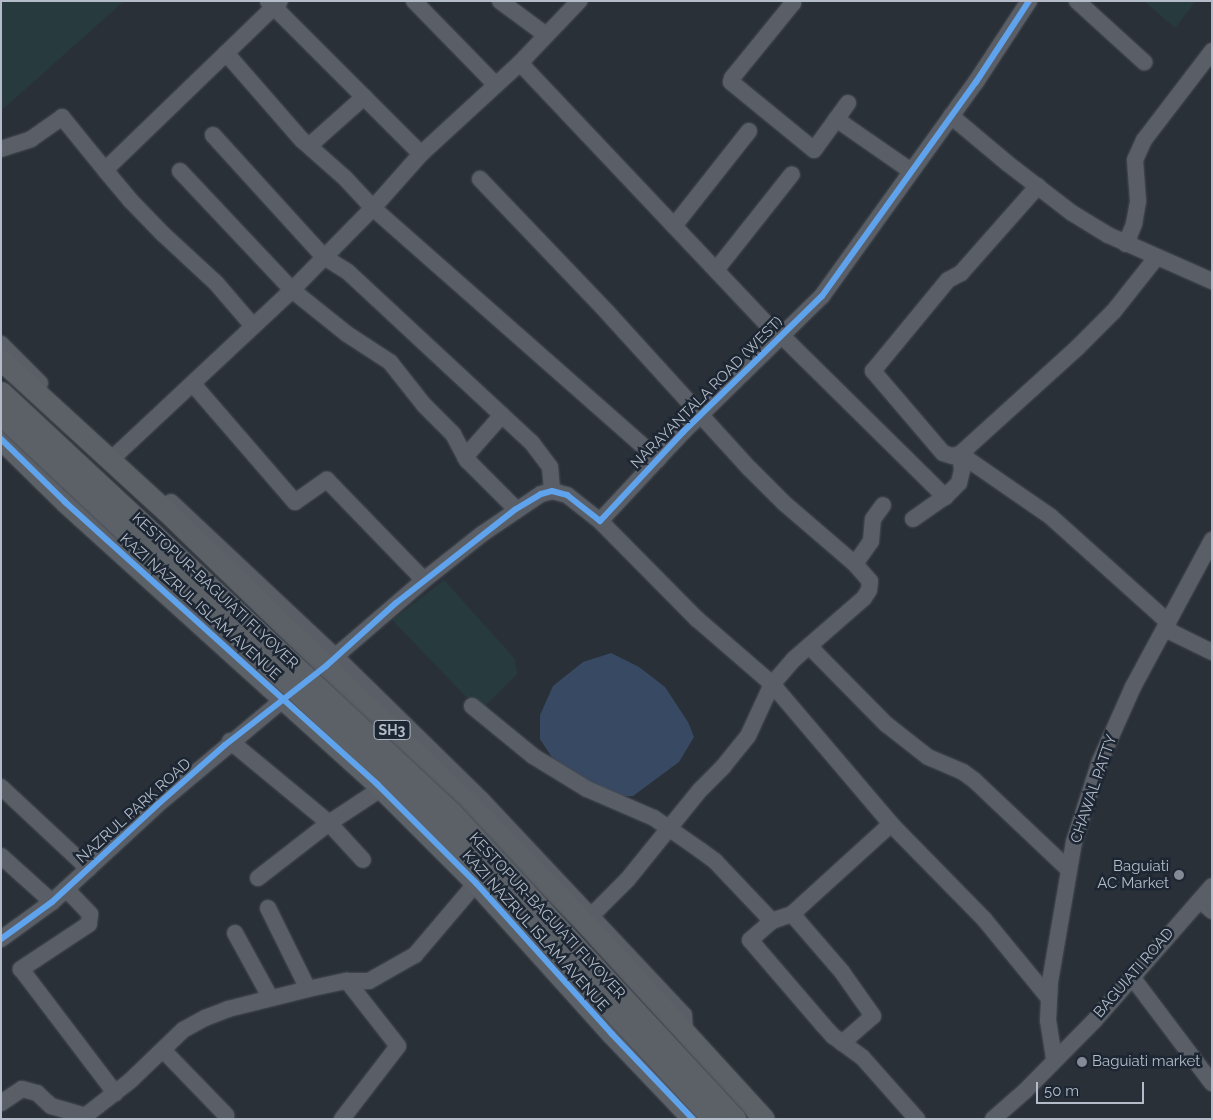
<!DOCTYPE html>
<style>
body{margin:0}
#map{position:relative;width:1213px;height:1120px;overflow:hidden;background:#2a3038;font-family:Raleway,sans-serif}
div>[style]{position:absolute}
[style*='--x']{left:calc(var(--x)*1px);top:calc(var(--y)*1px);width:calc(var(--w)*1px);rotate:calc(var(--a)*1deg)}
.green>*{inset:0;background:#273a3e}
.water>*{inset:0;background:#384963}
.roads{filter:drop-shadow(0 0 1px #484c53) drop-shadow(0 0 1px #484c53)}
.minor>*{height:16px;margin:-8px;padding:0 8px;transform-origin:8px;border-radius:8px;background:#5a5e66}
.major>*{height:21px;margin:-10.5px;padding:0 10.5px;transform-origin:10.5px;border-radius:10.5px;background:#5c6168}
.bridges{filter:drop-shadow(0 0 1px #484c55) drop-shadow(0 0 1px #484c55)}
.major-bridge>*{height:21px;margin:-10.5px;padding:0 10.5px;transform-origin:10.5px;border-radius:10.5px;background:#5c6168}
.cycleway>*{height:6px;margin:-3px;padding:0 3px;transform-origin:3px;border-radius:3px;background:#60a3ed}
.dots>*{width:14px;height:14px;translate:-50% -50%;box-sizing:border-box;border:2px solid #1d2633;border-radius:50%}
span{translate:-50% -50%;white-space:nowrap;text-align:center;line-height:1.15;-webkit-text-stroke:5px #1d2633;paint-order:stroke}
.shield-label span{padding:1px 4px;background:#1d2633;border:1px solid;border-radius:4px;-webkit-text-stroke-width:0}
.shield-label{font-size:14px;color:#b4bcc9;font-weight:700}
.street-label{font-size:15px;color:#b4bcc9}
.poi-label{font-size:15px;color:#b4bcc9}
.right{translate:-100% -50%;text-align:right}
.left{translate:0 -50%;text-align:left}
.frame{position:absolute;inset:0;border:2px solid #b4bcc9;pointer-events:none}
.scale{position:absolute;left:1036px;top:1082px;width:108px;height:22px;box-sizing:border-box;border:2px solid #b4bcc9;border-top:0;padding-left:6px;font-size:15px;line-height:18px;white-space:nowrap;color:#b4bcc9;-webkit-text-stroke:4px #1d2633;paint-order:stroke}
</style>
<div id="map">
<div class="green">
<i style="clip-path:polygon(1px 1px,124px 1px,2px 110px)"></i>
<i style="clip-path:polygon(1144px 1px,1196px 1px,1175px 28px)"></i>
<i style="clip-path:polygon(444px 580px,515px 659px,517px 674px,480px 711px,392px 620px)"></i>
</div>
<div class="water">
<i style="clip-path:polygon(611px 653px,639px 667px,665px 687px,688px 722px,694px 737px,679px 762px,633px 796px,610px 797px,553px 759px,540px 739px,540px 715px,553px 686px,583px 662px)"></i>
</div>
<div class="roads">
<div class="minor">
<i style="--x:268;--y:1;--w:216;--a:45"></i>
<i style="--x:414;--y:1;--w:117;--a:45.7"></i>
<i style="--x:500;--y:1;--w:57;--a:36.5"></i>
<i style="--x:791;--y:1;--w:3;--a:45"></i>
<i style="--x:793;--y:3;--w:97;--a:129.1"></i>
<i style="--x:732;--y:78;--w:4;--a:104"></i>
<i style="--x:731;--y:82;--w:107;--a:39.3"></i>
<i style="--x:814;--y:150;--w:58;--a:-54.1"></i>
<i style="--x:1077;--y:1;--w:91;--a:42.3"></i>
<i style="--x:226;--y:53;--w:116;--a:48.9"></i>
<i style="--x:302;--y:140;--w:57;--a:41.5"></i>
<i style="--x:345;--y:178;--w:41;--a:47"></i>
<i style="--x:373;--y:208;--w:380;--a:41.4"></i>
<i style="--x:520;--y:63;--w:377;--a:46.6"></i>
<i style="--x:951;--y:116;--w:73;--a:40"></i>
<i style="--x:1007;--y:163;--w:82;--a:37.6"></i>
<i style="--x:1072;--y:213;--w:42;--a:31.4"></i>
<i style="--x:1108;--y:235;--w:114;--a:23.9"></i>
<i style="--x:836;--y:119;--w:91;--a:34.7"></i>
<i style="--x:213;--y:135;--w:165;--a:47.7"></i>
<i style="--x:324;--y:257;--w:28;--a:32"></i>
<i style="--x:348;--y:272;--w:251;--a:42.9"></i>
<i style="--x:532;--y:443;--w:30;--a:53"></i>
<i style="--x:550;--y:467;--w:24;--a:85"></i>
<i style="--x:309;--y:146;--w:74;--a:-41.7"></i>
<i style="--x:1;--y:149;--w:32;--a:-18"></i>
<i style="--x:31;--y:139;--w:38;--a:-35"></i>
<i style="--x:62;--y:117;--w:68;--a:50.9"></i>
<i style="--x:105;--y:170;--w:243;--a:-44"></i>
<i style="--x:105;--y:170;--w:39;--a:50"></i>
<i style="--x:130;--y:200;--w:47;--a:45.9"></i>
<i style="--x:163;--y:234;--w:72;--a:42.8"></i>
<i style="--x:216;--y:283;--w:57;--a:49.3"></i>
<i style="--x:180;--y:171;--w:163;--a:46.7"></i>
<i style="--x:292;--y:290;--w:70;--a:38.7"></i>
<i style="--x:347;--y:334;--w:51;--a:33.1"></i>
<i style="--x:390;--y:362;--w:55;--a:51.7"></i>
<i style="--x:424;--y:405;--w:41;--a:45"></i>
<i style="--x:453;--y:434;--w:30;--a:62"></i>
<i style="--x:467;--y:460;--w:69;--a:45"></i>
<i style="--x:480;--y:179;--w:184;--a:46.3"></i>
<i style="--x:607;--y:312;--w:212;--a:47.7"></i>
<i style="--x:750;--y:469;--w:48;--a:45"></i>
<i style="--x:784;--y:503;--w:94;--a:40.7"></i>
<i style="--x:855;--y:564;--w:23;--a:49"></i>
<i style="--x:870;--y:581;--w:9;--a:96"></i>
<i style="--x:869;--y:590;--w:9;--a:122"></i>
<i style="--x:864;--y:598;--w:93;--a:138.9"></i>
<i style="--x:794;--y:659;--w:33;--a:131"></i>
<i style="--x:772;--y:684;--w:57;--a:114.8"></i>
<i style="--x:748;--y:736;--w:38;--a:129"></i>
<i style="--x:724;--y:766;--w:34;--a:135"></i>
<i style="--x:700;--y:790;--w:116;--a:129"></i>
<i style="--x:627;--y:880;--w:49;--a:135"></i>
<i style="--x:674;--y:226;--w:121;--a:-51.7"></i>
<i style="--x:1126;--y:244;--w:22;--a:-68"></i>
<i style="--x:1134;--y:224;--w:23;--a:-80"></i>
<i style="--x:1138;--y:201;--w:41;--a:-94.2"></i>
<i style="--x:1135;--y:160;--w:22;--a:-66"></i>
<i style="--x:1144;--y:140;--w:112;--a:-52.6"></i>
<i style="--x:1156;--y:258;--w:68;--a:128.4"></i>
<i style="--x:1114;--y:311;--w:52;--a:135"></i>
<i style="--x:1077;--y:348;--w:158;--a:137.8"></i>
<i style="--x:960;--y:454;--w:109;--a:34.6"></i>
<i style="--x:1050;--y:516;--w:159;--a:41.9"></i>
<i style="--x:716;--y:270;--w:122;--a:-51.6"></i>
<i style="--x:781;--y:335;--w:231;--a:44.6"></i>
<i style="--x:1;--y:344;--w:55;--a:45"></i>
<i style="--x:193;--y:384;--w:156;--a:49.2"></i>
<i style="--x:295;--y:502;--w:39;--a:-35"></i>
<i style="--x:327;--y:480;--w:139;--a:45.9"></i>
<i style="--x:118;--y:453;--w:238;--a:-43.1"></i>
<i style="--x:292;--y:290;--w:115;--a:-45.4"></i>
<i style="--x:373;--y:208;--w:72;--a:-48.4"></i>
<i style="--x:421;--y:154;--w:134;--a:-42.6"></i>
<i style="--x:520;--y:63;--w:86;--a:-46.4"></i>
<i style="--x:465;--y:457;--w:56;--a:-48.6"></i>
<i style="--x:171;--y:502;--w:226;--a:43.2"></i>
<i style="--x:336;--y:657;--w:204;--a:44.4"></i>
<i style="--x:482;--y:800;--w:295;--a:46.8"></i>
<i style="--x:684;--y:1015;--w:19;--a:87"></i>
<i style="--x:913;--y:519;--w:39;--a:-35"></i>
<i style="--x:945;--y:497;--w:20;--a:-45"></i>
<i style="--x:959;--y:483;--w:13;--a:-77"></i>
<i style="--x:962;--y:470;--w:16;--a:-97"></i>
<i style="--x:960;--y:454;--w:8;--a:166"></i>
<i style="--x:952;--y:456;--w:9;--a:-162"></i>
<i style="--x:943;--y:453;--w:108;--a:-130.5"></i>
<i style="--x:873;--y:371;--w:118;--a:-50.5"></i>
<i style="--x:948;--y:280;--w:15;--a:-28"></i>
<i style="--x:961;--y:273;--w:116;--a:-48.5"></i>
<i style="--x:600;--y:521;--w:138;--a:45.3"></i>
<i style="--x:697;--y:619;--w:99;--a:40.9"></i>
<i style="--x:772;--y:684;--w:184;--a:49.6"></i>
<i style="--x:891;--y:824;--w:133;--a:45.6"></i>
<i style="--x:984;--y:919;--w:102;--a:50.6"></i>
<i style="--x:855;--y:564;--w:28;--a:-55"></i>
<i style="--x:871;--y:541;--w:22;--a:-85"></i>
<i style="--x:873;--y:519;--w:17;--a:-54"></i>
<i style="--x:1165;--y:629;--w:52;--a:26.1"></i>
<i style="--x:809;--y:646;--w:110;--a:45.4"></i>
<i style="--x:886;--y:724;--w:53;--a:38.2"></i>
<i style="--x:928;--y:757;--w:38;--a:23"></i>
<i style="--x:963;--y:772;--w:14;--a:36"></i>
<i style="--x:974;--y:780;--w:129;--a:43.4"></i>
<i style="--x:316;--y:673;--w:143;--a:-40.7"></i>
<i style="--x:424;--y:580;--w:74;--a:-38.4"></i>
<i style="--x:482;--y:534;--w:71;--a:-34.1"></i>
<i style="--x:541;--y:494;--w:11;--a:-15"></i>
<i style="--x:552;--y:491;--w:16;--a:15"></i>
<i style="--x:567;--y:495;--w:42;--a:38.2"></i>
<i style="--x:600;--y:521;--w:122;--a:-47"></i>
<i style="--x:683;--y:432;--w:194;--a:-44.4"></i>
<i style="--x:822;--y:296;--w:264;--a:-54.3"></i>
<i style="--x:976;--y:82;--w:97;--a:-56.8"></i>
<i style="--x:472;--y:706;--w:79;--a:39.3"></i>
<i style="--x:533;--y:756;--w:63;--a:31.4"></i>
<i style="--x:587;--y:789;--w:73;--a:23.4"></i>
<i style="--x:654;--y:818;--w:56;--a:34.8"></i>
<i style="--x:700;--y:850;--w:19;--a:36"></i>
<i style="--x:715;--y:861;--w:83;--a:46.5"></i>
<i style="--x:230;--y:741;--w:129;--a:39.6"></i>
<i style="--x:329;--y:823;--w:50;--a:47.4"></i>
<i style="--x:1;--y:787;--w:120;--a:43"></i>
<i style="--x:891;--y:824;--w:134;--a:137.7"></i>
<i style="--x:792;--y:914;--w:21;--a:161"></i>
<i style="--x:772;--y:921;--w:29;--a:139"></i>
<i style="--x:750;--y:940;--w:112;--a:49.3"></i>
<i style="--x:823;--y:1025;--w:15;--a:48"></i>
<i style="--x:833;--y:1036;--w:36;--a:36"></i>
<i style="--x:862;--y:1057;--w:83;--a:48.4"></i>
<i style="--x:1;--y:856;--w:69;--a:42"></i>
<i style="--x:258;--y:878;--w:90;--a:-37.8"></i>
<i style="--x:329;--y:823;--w:64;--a:-33.4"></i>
<i style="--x:66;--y:889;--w:35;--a:46"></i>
<i style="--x:90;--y:914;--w:10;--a:96"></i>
<i style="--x:89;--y:924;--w:82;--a:146.5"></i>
<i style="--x:21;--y:969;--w:156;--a:52.8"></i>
<i style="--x:1201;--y:901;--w:15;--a:42"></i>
<i style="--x:268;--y:908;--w:90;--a:63.7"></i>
<i style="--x:792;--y:914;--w:77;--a:49.2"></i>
<i style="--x:842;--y:972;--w:54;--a:54.8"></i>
<i style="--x:873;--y:1016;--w:41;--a:138.9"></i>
<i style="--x:235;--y:933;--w:73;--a:61.3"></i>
<i style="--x:1;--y:939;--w:63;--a:-36"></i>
<i style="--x:52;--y:902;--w:143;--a:-42.7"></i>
<i style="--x:157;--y:805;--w:175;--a:-39.9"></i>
<i style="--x:1132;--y:977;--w:133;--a:53"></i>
<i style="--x:163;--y:1050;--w:91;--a:45.9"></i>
<i style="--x:1054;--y:1058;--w:38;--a:-99"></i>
<i style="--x:1048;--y:1020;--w:38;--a:-87"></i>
<i style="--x:1050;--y:982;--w:142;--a:-80.3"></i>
<i style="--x:1074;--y:842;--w:85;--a:-72.2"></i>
<i style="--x:1100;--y:761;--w:81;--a:-66"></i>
<i style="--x:1133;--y:687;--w:167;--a:-61.7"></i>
<i style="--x:1;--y:1103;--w:25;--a:-34"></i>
<i style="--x:22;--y:1089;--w:16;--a:15"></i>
<i style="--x:37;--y:1093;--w:19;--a:43"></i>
<i style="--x:51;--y:1106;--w:35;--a:16"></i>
<i style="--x:85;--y:1116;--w:57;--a:-37.9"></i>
<i style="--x:130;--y:1081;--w:74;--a:-43.9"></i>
<i style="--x:183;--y:1030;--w:25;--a:-29"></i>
<i style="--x:205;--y:1018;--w:25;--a:-21"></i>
<i style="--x:228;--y:1009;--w:82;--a:-14"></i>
<i style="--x:308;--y:989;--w:40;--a:-12"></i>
<i style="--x:347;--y:981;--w:22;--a:0"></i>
<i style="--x:369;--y:981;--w:53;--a:-29.5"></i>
<i style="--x:415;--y:955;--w:94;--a:-49.7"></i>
<i style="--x:342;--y:1119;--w:92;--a:-52.5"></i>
<i style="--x:398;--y:1046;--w:83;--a:-128.1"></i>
<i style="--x:993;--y:1119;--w:43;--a:-41.2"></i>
<i style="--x:1025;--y:1091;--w:98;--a:-45.4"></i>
<i style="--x:1094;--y:1021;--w:179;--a:-48.8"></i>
</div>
<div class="major">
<i style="--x:1;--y:360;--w:224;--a:42.5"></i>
<i style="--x:166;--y:511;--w:443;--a:44.1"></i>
<i style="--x:484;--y:819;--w:145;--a:45.8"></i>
<i style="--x:585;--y:923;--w:265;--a:47.6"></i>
<i style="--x:1;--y:439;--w:90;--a:44.5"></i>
<i style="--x:65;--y:502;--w:421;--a:42.1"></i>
<i style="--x:377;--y:784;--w:140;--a:45"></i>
<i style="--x:476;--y:883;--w:203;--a:48"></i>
<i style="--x:612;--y:1034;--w:117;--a:46.4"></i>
</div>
</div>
<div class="bridges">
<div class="major-bridge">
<i style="--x:1;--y:392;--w:617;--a:43.03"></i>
<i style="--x:452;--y:813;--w:417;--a:47.2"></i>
<i style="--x:1;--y:415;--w:550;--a:43.09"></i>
<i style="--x:403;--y:791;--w:177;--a:45.9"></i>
<i style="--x:526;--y:918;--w:275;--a:47.1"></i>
</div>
</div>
<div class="cycleway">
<i style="--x:1;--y:439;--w:90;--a:44.5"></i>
<i style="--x:65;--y:502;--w:421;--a:42.1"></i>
<i style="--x:377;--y:784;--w:140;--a:45"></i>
<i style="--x:476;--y:883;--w:203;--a:48"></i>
<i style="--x:612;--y:1034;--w:117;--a:46.4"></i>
<i style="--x:1;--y:939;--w:63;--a:-36"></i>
<i style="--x:52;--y:902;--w:143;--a:-42.7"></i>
<i style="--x:157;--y:805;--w:91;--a:-41.4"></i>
<i style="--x:225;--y:745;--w:128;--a:-38"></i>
<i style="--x:326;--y:666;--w:94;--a:-42"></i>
<i style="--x:396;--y:603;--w:152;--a:-38.1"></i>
<i style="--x:516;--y:509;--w:29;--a:-31"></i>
<i style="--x:541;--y:494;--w:11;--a:-15"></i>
<i style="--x:552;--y:491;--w:16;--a:15"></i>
<i style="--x:567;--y:495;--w:42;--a:38.2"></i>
<i style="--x:600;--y:521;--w:122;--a:-47"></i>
<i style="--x:683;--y:432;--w:194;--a:-44.4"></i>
<i style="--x:822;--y:296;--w:264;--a:-54.3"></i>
<i style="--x:976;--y:82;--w:97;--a:-56.8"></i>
</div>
<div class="dots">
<i style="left:1179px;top:875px;background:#848b96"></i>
<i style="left:1082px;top:1062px;background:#848b96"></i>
</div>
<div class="shield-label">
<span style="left:392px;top:730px">SH3</span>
</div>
<div class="street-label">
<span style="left:707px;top:393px;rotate:-45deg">NARAYANTALA ROAD (WEST)</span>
<span style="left:215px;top:591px;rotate:43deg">KESTOPUR-BAGUIATI FLYOVER</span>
<span style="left:200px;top:607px;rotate:42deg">KAZI NAZRUL ISLAM AVENUE</span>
<span style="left:1094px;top:789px;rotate:-71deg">CHAWAL PATTY</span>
<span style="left:134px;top:811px;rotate:-42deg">NAZRUL PARK ROAD</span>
<span style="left:547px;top:916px;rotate:47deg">KESTOPUR-BAGUIATI FLYOVER</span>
<span style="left:535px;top:931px;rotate:48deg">KAZI NAZRUL ISLAM AVENUE</span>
<span style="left:1134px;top:973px;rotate:-49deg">BAGUIATI ROAD</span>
</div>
<div class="poi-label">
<span class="right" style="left:1169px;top:875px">Baguiati<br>AC Market</span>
<span class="left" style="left:1092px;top:1062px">Baguiati market</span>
</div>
<div class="frame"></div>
<div class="scale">50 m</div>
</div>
